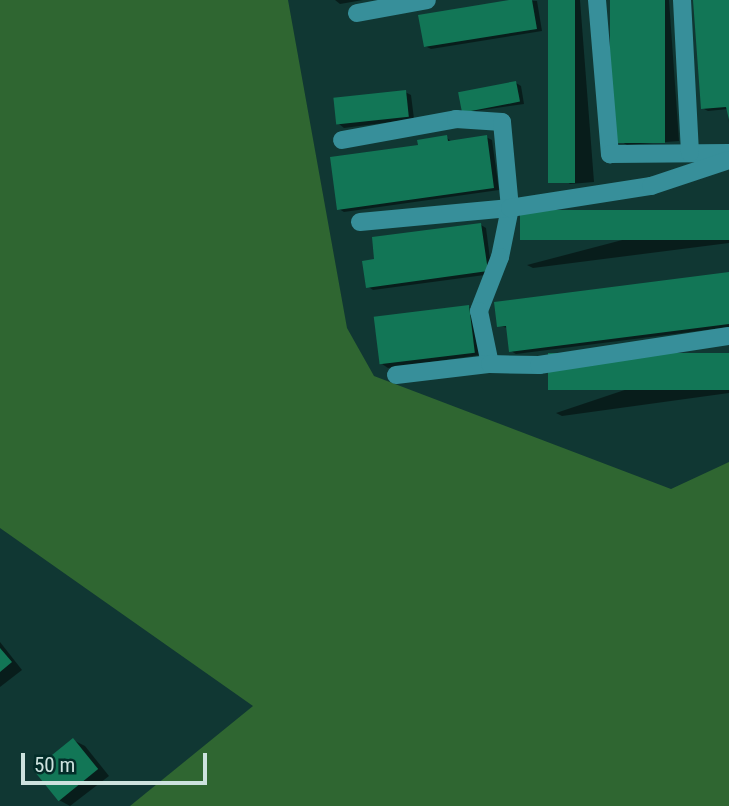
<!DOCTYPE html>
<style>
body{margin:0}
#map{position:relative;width:729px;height:806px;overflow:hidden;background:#103733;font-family:"Roboto Condensed",sans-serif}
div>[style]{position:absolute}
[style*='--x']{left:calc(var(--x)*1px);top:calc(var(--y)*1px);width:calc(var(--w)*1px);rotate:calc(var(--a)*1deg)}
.green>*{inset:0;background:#2f6631}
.shadow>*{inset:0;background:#0007}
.building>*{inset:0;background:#127656;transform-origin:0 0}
.minor>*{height:18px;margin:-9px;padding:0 9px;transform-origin:9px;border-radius:9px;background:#378f9a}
span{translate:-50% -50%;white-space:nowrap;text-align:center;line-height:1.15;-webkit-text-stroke:5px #032d29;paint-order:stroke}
.scale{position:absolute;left:21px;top:753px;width:186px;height:32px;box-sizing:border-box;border:4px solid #cde2de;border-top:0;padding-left:9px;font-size:21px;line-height:24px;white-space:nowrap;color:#cde2de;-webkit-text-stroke:5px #032d29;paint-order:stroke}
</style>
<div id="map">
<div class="green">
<i style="clip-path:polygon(0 0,288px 0,347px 328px,374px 376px,671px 489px,729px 462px,729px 806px,130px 806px,253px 706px,0 528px)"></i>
</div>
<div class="shadow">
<i style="clip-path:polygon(335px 0,363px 0,340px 4px)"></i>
<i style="clip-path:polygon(520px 0,537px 1px,542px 31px,431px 49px,425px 46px)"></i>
<i style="clip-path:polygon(550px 0,580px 0,594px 182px,570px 184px,565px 180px)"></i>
<i style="clip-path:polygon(612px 0,669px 0,679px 141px,627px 145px,622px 142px)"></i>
<i style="clip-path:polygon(695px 0,729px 0,729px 123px,728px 109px,708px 111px,702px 108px)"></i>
<i style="clip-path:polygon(516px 83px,521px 86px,524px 104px,468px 112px,463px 109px)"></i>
<i style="clip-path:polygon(405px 92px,411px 95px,414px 119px,344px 128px,339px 124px)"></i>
<i style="clip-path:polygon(446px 137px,452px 142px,486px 137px,492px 140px,499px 190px,344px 212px,339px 209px,420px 146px)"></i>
<i style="clip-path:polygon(729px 212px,729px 243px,533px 268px,527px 265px)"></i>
<i style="clip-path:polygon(481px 225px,486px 228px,492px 274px,373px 290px,367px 286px,376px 260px)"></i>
<i style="clip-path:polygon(729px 274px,729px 327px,516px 354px,511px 351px,508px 328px,499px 326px)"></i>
<i style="clip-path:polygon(468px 306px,474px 309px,480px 355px,388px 368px,382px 364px)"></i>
<i style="clip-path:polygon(729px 355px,729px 393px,562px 416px,556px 413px)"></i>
<i style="clip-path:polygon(0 642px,22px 670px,0 687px)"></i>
<i style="clip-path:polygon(73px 740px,85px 746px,109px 776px,70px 806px,59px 800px,35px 771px)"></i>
</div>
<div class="building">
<i style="clip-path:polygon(509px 0,532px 0,537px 29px,424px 47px,418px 15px)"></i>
<i style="left:548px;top:0;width:27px;height:183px"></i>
<i style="left:610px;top:0;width:55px;height:143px"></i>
<i style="clip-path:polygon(693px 0,729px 0,729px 120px,726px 107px,701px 109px)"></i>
<i style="left:516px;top:81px;width:21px;height:59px;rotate:79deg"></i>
<i style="left:406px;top:90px;width:27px;height:73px;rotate:84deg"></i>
<i style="clip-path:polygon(447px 135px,448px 141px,487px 135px,494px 188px,337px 210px,330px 157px,418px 145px,417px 140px)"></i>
<i style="left:729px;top:210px;width:30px;height:209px;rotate:90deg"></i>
<i style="clip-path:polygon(481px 223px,488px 271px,366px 288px,362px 261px,374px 259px,372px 237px)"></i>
<i style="clip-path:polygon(729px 272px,729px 324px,509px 352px,506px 326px,497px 327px,494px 302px)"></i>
<i style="left:469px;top:305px;width:48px;height:96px;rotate:83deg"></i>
<i style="left:729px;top:353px;width:37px;height:181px;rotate:90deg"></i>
<i style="clip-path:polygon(0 648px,12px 662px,0 672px)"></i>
<i style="left:73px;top:738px;width:40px;height:51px;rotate:51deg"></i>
</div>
<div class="minor">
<i style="--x:597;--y:0;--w:155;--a:85.2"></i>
<i style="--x:610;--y:154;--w:119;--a:-0.5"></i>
<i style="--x:682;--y:0;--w:153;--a:87"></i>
<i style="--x:357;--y:13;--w:71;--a:-10.5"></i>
<i style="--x:342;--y:140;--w:116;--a:-10.4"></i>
<i style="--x:456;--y:119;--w:46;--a:3.7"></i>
<i style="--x:502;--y:122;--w:86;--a:84.7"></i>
<i style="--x:510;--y:208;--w:50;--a:101.5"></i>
<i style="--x:500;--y:257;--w:58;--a:111.3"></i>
<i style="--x:479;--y:311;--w:54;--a:78.3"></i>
<i style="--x:360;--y:222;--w:151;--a:-5.3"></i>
<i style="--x:510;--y:208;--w:143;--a:-8.9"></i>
<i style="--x:651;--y:186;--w:82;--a:-18.4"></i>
<i style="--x:396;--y:375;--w:95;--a:-6.7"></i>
<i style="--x:490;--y:364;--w:49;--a:1.2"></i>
<i style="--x:539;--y:365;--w:192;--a:-8.7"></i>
</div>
<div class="scale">50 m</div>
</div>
